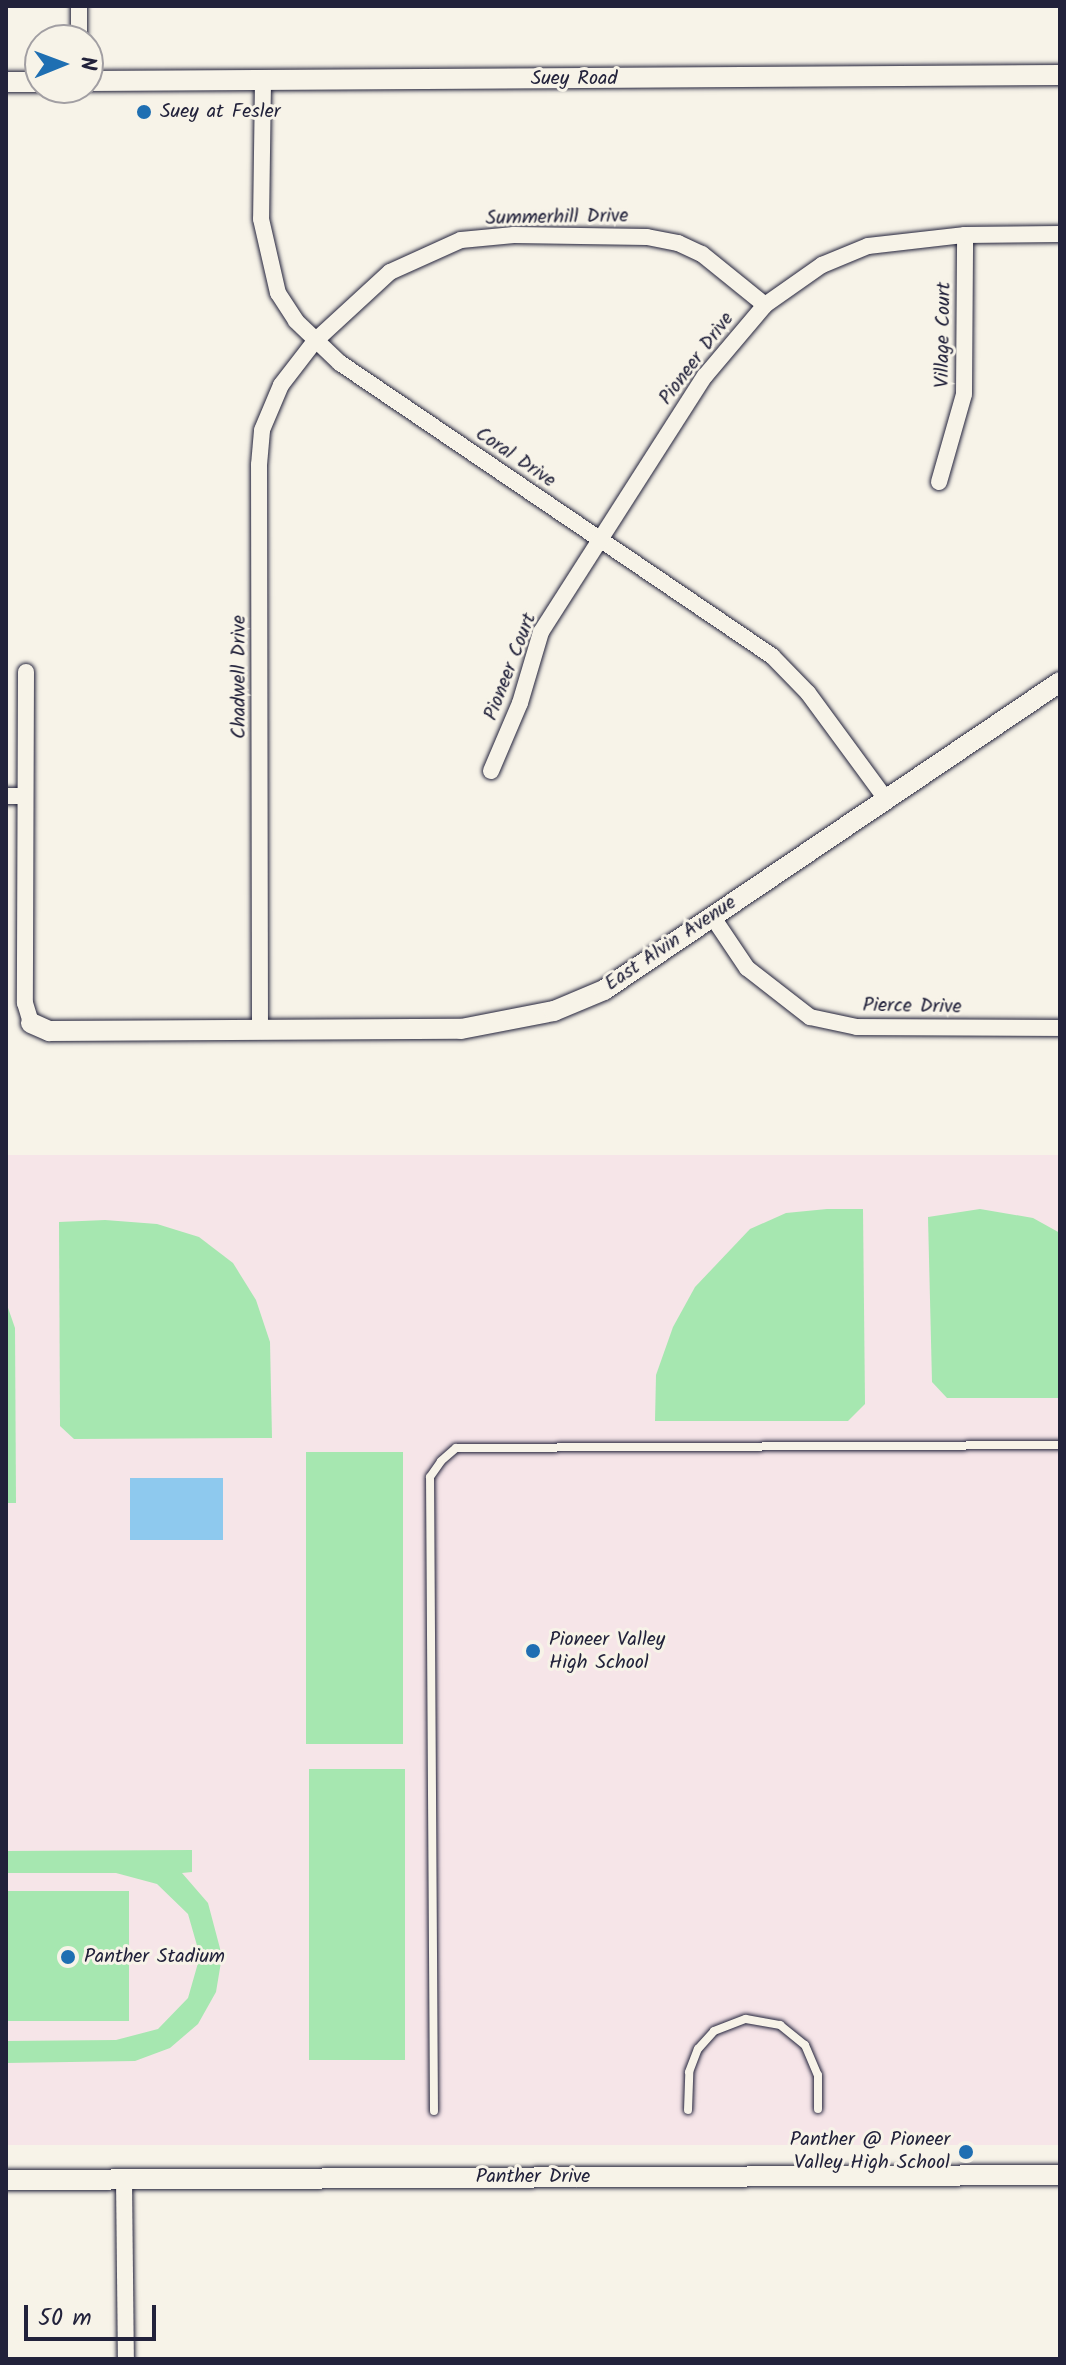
<!DOCTYPE html>
<style>
body{margin:0}
#map{position:relative;width:1066px;height:2365px;overflow:hidden;background:#f7f3e8;font-family:Kalam,sans-serif}
div>[style]{position:absolute}
[style*='--x']{left:calc(var(--x)*1px);top:calc(var(--y)*1px);width:calc(var(--w)*1px);rotate:calc(var(--a)*1deg)}
.built>*{inset:0;background:#f6e5e8;transform-origin:0 0}
.green>*{inset:0;background:#a6e7b0;transform-origin:0 0}
.water>*{inset:0;background:#8ec9ee;transform-origin:0 0}
.roads{filter:drop-shadow(0 0 2px #22223b) drop-shadow(0 0 2px #22223b)}
.service>*{height:8px;margin:-4px;padding:0 4px;transform-origin:4px;border-radius:4px;background:#f7f3e8}
.minor>*{height:16px;margin:-8px;padding:0 8px;transform-origin:8px;border-radius:8px;background:#f7f3e8}
.tertiary>*{height:20px;margin:-10px;padding:0 10px;transform-origin:10px;border-radius:10px;background:#f7f3e8}
.dots>*{width:22px;height:22px;translate:-50% -50%;box-sizing:border-box;border:4px solid #f7f3e8;border-radius:50%}
span{translate:-50% -50%;white-space:nowrap;text-align:center;line-height:1.15;-webkit-text-stroke:6px #f7f3e8;paint-order:stroke}
.street-label{font-size:20px;color:#22223b}
.poi-label{font-size:20px;color:#22223b}
.left{translate:0 -50%;text-align:left}
.right{translate:-100% -50%;text-align:right}
.frame{position:absolute;inset:0;border:8px solid #22223b;pointer-events:none}
.north{position:absolute;left:24px;top:24px;width:80px;height:80px;box-sizing:border-box;background:#f7f3e8;border:2px solid #a29fa3;border-radius:50%;rotate:89deg;font-size:22px;font-weight:700;line-height:32px;text-align:center;color:#22223b}
.north::after{content:'';display:block;margin:auto;width:28px;height:36px;background:#1f6fb2;clip-path:polygon(50% 0,100% 100%,50% 72%,0 100%)}
.scale{position:absolute;left:24px;top:2305px;width:132px;height:36px;box-sizing:border-box;border:4px solid #22223b;border-top:0;padding-left:10px;font-size:24px;line-height:28px;white-space:nowrap;color:#22223b;-webkit-text-stroke:6px #f7f3e8;paint-order:stroke}
</style>
<div id="map">
<div class="built">
<i style="left:1060px;top:1155px;width:990px;height:1054px;rotate:90deg"></i>
</div>
<div class="green">
<i style="clip-path:polygon(827px 1209px,863px 1209px,865px 1404px,848px 1421px,655px 1421px,656px 1375px,673px 1327px,695px 1287px,750px 1229px,786px 1213px)"></i>
<i style="clip-path:polygon(980px 1209px,1033px 1218px,1060px 1233px,1060px 1398px,947px 1398px,932px 1382px,928px 1217px)"></i>
<i style="clip-path:polygon(105px 1220px,157px 1224px,199px 1237px,233px 1263px,256px 1300px,270px 1342px,272px 1438px,74px 1439px,60px 1426px,59px 1222px)"></i>
<i style="clip-path:polygon(6px 1302px,15px 1328px,16px 1503px,6px 1503px)"></i>
<i style="left:403px;top:1452px;width:292px;height:97px;rotate:90deg"></i>
<i style="left:405px;top:1769px;width:291px;height:96px;rotate:90deg"></i>
<i style="clip-path:polygon(192px 1850px,192px 1872px,182px 1873px,208px 1903px,222px 1956px,216px 1992px,198px 2024px,170px 2048px,135px 2061px,6px 2063px,6px 2041px,116px 2040px,158px 2029px,188px 1998px,200px 1956px,188px 1914px,157px 1884px,116px 1873px,6px 1873px,6px 1851px)"></i>
<i style="left:129px;top:1891px;width:130px;height:123px;rotate:90deg"></i>
</div>
<div class="water">
<i style="left:223px;top:1478px;width:62px;height:93px;rotate:90deg"></i>
</div>
<div class="roads">
<div class="service">
<i style="--x:688;--y:2110;--w:38;--a:-88"></i>
<i style="--x:689;--y:2072;--w:25;--a:-69"></i>
<i style="--x:698;--y:2049;--w:24;--a:-48"></i>
<i style="--x:714;--y:2031;--w:34;--a:-21"></i>
<i style="--x:746;--y:2019;--w:35;--a:10"></i>
<i style="--x:780;--y:2025;--w:32;--a:39"></i>
<i style="--x:805;--y:2045;--w:33;--a:67"></i>
<i style="--x:818;--y:2075;--w:34;--a:90"></i>
<i style="--x:434;--y:2111;--w:634;--a:-90.36"></i>
<i style="--x:430;--y:1477;--w:19;--a:-55"></i>
<i style="--x:441;--y:1461;--w:20;--a:-41"></i>
<i style="--x:456;--y:1448;--w:604;--a:-0.28"></i>
</div>
<div class="minor">
<i style="--x:79;--y:6;--w:34;--a:90"></i>
<i style="--x:263;--y:81;--w:138;--a:90.8"></i>
<i style="--x:261;--y:219;--w:76;--a:77.1"></i>
<i style="--x:278;--y:293;--w:33;--a:57"></i>
<i style="--x:296;--y:321;--w:61;--a:43.7"></i>
<i style="--x:340;--y:363;--w:522;--a:34.15"></i>
<i style="--x:772;--y:656;--w:52;--a:45.8"></i>
<i style="--x:808;--y:693;--w:132;--a:53.7"></i>
<i style="--x:939;--y:482;--w:91;--a:-74.1"></i>
<i style="--x:964;--y:394;--w:159;--a:-89.6"></i>
<i style="--x:26;--y:672;--w:331;--a:90.2"></i>
<i style="--x:25;--y:1003;--w:21;--a:73"></i>
<i style="--x:491;--y:771;--w:74;--a:-66.9"></i>
<i style="--x:520;--y:703;--w:74;--a:-73.5"></i>
<i style="--x:541;--y:632;--w:304;--a:-57.4"></i>
<i style="--x:705;--y:376;--w:93;--a:-49.8"></i>
<i style="--x:765;--y:305;--w:70;--a:-35.1"></i>
<i style="--x:822;--y:265;--w:50;--a:-22.4"></i>
<i style="--x:868;--y:246;--w:98;--a:-6.5"></i>
<i style="--x:965;--y:235;--w:95;--a:-0.6"></i>
<i style="--x:6;--y:796;--w:19;--a:0"></i>
<i style="--x:712;--y:916;--w:63;--a:56.1"></i>
<i style="--x:747;--y:968;--w:80;--a:37.9"></i>
<i style="--x:810;--y:1017;--w:48;--a:12"></i>
<i style="--x:857;--y:1027;--w:203;--a:0.3"></i>
<i style="--x:260;--y:1029;--w:564;--a:-90.1"></i>
<i style="--x:259;--y:465;--w:35;--a:-85"></i>
<i style="--x:262;--y:430;--w:49;--a:-67.1"></i>
<i style="--x:281;--y:385;--w:56;--a:-52.3"></i>
<i style="--x:315;--y:341;--w:102;--a:-42.6"></i>
<i style="--x:390;--y:272;--w:78;--a:-24.3"></i>
<i style="--x:461;--y:240;--w:53;--a:-5.4"></i>
<i style="--x:514;--y:235;--w:133;--a:0.9"></i>
<i style="--x:647;--y:237;--w:32;--a:11"></i>
<i style="--x:678;--y:243;--w:26;--a:25"></i>
<i style="--x:702;--y:254;--w:81;--a:39"></i>
<i style="--x:124;--y:2179;--w:180;--a:89.4"></i>
</div>
<div class="tertiary">
<i style="--x:88;--y:81;--w:972;--a:-0.35"></i>
<i style="--x:6;--y:82;--w:34;--a:0"></i>
<i style="--x:31;--y:1023;--w:20;--a:24"></i>
<i style="--x:49;--y:1031;--w:412;--a:-0.3"></i>
<i style="--x:461;--y:1029;--w:95;--a:-11"></i>
<i style="--x:554;--y:1011;--w:54;--a:-22.8"></i>
<i style="--x:604;--y:990;--w:550;--a:-34.04"></i>
<i style="--x:6;--y:2180;--w:1054;--a:-0.27"></i>
</div>
</div>
<div class="dots">
<i style="left:144px;top:112px;background:#1f6fb2"></i>
<i style="left:533px;top:1651px;background:#1f6fb2"></i>
<i style="left:68px;top:1957px;background:#1f6fb2"></i>
<i style="left:966px;top:2152px;background:#1f6fb2"></i>
</div>
<div class="street-label">
<span style="left:574px;top:79px">Suey Road</span>
<span style="left:557px;top:218px;rotate:-1deg">Summerhill Drive</span>
<span style="left:944px;top:335px;rotate:-89deg">Village Court</span>
<span style="left:697px;top:359px;rotate:-53deg">Pioneer Drive</span>
<span style="left:515px;top:458px;rotate:34deg">Coral Drive</span>
<span style="left:511px;top:667px;rotate:-69deg">Pioneer Court</span>
<span style="left:240px;top:677px;rotate:-90deg">Chadwell Drive</span>
<span style="left:671px;top:944px;rotate:-34deg">East Alvin Avenue</span>
<span style="left:912px;top:1007px;rotate:1deg">Pierce Drive</span>
<span style="left:533px;top:2177px">Panther Drive</span>
</div>
<div class="poi-label">
<span class="left" style="left:160px;top:112px">Suey at Fesler</span>
<span class="left" style="left:549px;top:1652px">Pioneer Valley<br>High School</span>
<span class="left" style="left:84px;top:1957px">Panther Stadium</span>
<span class="right" style="left:950px;top:2152px">Panther @ Pioneer<br>Valley High School</span>
</div>
<div class="frame"></div>
<div class="north">N</div>
<div class="scale">50 m</div>
</div>
